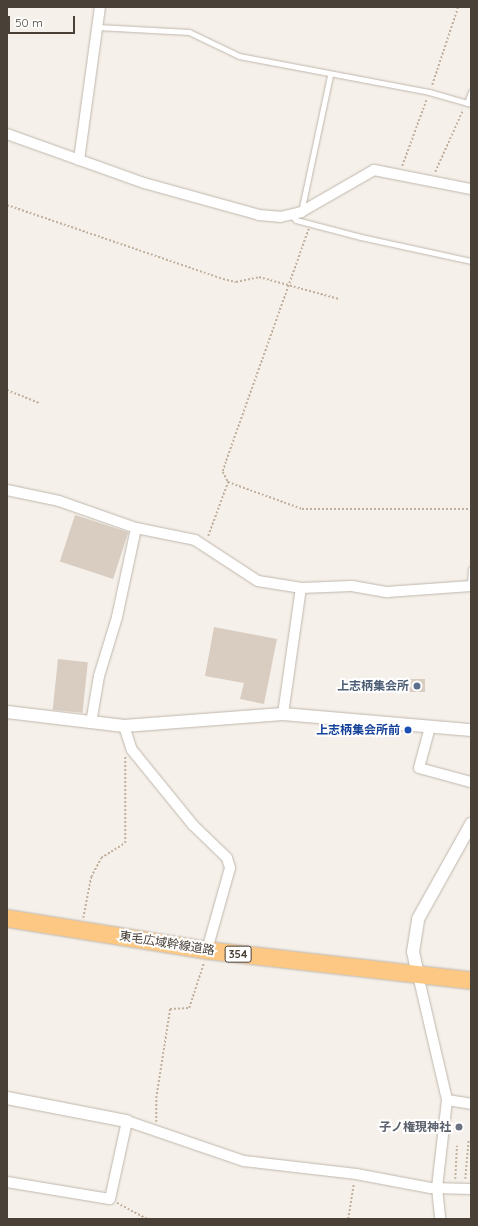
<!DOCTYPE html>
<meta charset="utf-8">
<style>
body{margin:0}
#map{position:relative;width:478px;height:1226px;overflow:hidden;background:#f5f0ea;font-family:Quicksand,"Noto Sans JP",sans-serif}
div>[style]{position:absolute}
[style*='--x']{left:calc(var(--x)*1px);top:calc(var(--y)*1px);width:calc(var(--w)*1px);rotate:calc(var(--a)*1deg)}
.building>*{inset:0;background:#d9cdc2;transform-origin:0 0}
.path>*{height:1.5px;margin-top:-0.75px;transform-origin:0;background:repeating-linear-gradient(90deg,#c2b19e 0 2px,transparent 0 4px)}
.roads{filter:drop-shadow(0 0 1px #c0b7ac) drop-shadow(0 0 1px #c0b7ac)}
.service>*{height:5px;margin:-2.5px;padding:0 2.5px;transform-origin:2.5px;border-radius:2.5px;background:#fff}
.minor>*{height:10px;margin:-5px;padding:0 5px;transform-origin:5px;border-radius:5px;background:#fff}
.tertiary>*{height:12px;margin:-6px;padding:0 6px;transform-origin:6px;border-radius:6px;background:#fff}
.trunk>*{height:17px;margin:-8.5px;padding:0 8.5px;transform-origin:8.5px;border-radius:8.5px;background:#fcc884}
.dots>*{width:11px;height:11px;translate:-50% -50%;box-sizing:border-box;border:2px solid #fff;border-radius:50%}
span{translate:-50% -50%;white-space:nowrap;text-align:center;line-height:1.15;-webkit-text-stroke:4px #fff;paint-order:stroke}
.shield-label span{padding:1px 3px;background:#fff;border:1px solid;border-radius:3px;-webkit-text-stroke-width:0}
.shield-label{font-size:11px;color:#494038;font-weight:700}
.service-label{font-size:12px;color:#4e5e75;font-weight:700}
.right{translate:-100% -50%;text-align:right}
.transit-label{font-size:12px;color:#164399;font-weight:700}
.street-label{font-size:12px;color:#494038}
.worship-label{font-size:12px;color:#5b616d;font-weight:700}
.frame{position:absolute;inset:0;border:8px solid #494038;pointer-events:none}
.scale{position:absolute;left:8px;top:16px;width:67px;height:18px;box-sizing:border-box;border:2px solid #494038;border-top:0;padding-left:5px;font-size:12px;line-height:14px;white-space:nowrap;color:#494038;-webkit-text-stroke:3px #fff;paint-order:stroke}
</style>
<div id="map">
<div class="building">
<i style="left:75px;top:515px;width:56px;height:49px;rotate:18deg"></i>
<i style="clip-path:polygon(214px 627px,277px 639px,264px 704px,240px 699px,244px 683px,205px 676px)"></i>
<i style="left:58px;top:659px;width:30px;height:51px;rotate:6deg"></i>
<i style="left:408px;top:679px;width:17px;height:13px"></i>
</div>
<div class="path">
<i style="--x:432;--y:85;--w:82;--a:-71.6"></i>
<i style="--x:402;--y:166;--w:72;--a:-69.8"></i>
<i style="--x:435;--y:172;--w:68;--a:-65.7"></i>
<i style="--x:7;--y:205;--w:228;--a:18.9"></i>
<i style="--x:223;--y:279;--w:13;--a:13"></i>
<i style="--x:236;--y:282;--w:24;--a:-12"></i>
<i style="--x:259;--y:277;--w:83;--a:15.4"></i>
<i style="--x:309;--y:229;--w:247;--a:109.6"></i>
<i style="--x:226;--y:462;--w:10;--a:107"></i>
<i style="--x:223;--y:472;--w:11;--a:63"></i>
<i style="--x:228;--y:482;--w:79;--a:20"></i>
<i style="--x:302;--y:509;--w:169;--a:0"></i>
<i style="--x:7;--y:390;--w:35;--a:22"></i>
<i style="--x:208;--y:536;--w:58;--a:-69.7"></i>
<i style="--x:83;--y:918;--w:42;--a:-79"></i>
<i style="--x:91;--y:877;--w:21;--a:-62"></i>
<i style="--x:101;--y:858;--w:28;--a:-32"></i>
<i style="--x:125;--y:843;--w:86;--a:-90"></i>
<i style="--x:156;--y:1122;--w:24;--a:-90"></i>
<i style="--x:156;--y:1098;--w:90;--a:-81.1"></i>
<i style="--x:170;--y:1009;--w:19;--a:-3"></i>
<i style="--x:189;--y:1008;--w:48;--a:-71.9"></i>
<i style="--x:455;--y:1179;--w:33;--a:-87"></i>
<i style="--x:465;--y:1179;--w:38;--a:-85"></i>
<i style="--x:117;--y:1203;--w:34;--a:28"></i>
<i style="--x:348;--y:1219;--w:36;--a:-81"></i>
</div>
<div class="roads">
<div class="service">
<i style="--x:97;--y:27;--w:92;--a:3.1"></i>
<i style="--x:189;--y:32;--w:55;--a:25.6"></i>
<i style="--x:239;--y:56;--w:193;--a:10.7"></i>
<i style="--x:429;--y:92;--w:44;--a:15.9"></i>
<i style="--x:467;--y:103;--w:12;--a:-70"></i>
<i style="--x:301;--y:212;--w:140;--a:-78"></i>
<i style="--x:291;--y:215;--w:7;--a:45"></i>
<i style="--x:296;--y:220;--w:67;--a:14.7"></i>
<i style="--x:361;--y:237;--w:113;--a:12.3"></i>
<i style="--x:470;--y:586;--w:17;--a:-87"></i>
</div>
<div class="minor">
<i style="--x:7;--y:134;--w:145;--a:19.7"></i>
<i style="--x:144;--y:183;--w:119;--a:15.5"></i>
<i style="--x:259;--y:215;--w:21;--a:5"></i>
<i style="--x:280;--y:217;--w:22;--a:-13"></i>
<i style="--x:301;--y:212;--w:84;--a:-29.9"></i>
<i style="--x:374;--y:170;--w:99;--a:11.1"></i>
<i style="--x:79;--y:160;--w:154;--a:-82.2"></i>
<i style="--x:7;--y:490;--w:53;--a:11.9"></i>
<i style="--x:59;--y:501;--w:82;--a:19.3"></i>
<i style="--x:136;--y:528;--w:60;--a:11.5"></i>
<i style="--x:195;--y:540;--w:75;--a:33.1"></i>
<i style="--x:258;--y:581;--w:44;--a:9.2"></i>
<i style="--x:301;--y:588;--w:51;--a:-2.2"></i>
<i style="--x:352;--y:586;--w:36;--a:10"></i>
<i style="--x:387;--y:592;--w:84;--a:-4.1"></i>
<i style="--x:283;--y:714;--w:127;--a:-81.9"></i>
<i style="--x:91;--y:723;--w:48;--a:-80.3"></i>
<i style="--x:99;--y:676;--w:62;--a:-73"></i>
<i style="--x:117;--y:617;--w:91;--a:-77.9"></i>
<i style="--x:124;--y:726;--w:25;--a:72"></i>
<i style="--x:132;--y:750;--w:97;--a:50.9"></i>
<i style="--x:193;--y:825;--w:47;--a:44.1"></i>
<i style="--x:227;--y:858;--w:10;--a:73"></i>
<i style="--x:230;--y:868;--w:85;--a:105.7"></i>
<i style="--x:430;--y:727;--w:42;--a:105"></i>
<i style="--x:419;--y:768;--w:54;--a:15.1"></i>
<i style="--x:418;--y:975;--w:128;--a:76.9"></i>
<i style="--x:447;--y:1100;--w:89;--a:96.5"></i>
<i style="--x:437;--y:1188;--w:31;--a:84"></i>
<i style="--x:447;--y:1100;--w:24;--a:9"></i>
<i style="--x:7;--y:1182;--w:104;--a:9.4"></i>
<i style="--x:110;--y:1199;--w:80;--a:-77.7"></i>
<i style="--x:127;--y:1121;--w:124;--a:18.9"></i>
<i style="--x:244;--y:1161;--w:113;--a:6.6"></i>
<i style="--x:356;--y:1174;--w:76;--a:10.6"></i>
<i style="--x:431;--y:1188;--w:40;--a:1.4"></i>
</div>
<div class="tertiary">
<i style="--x:7;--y:712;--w:118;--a:6.8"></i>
<i style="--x:124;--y:726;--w:159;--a:-4.3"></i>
<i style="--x:283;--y:714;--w:189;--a:4.9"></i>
<i style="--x:418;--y:975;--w:24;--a:-102"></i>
<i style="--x:413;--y:952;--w:33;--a:-81"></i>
<i style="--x:418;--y:919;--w:109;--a:-60.8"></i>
<i style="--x:7;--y:1098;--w:122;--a:10.9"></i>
</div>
<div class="trunk">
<i style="--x:7;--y:918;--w:203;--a:9.1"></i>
<i style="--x:207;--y:950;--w:266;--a:6.5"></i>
</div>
</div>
<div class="dots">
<i style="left:417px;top:686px;background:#5c6f8a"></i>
<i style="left:408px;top:730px;background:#1a4fb4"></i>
<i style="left:459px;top:1127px;background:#6b7280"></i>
</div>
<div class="shield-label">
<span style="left:238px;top:954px">354</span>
</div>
<div class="service-label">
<span class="right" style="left:409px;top:686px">上志柄集会所</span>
</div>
<div class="transit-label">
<span class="right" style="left:400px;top:730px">上志柄集会所前</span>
</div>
<div class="street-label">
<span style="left:167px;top:943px;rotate:9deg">東毛広域幹線道路</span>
</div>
<div class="worship-label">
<span class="right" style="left:451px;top:1127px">子ノ権現神社</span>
</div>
<div class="frame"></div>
<div class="scale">50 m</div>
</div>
